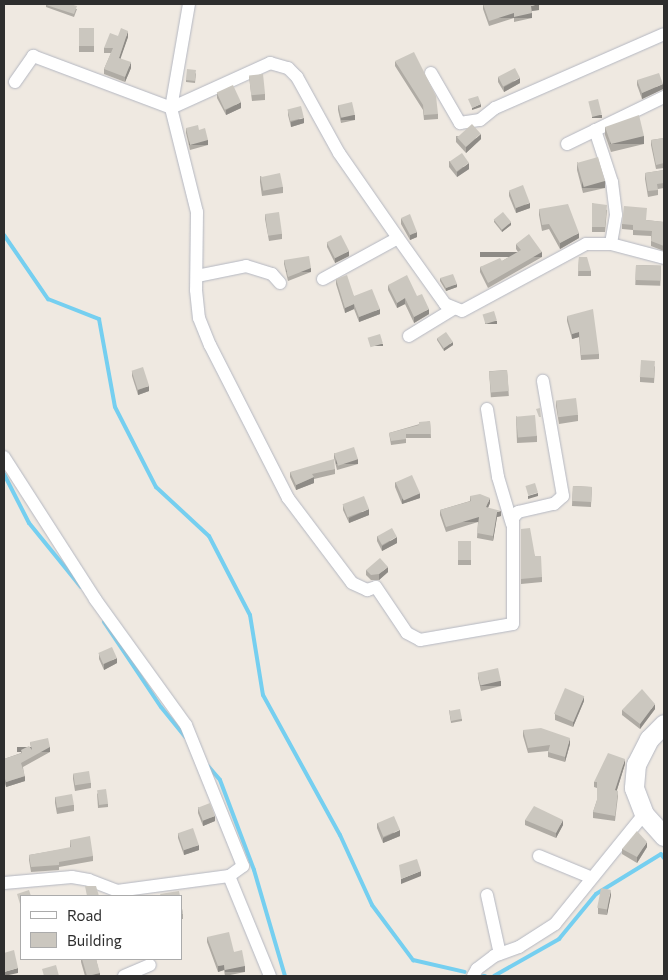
<!DOCTYPE html>
<style>
body{margin:0}
#map{position:relative;width:668px;height:980px;overflow:hidden;background:#efe9e1;font-family:Commissioner,sans-serif}
div>[style]{position:absolute}
[style*='--x']{left:calc(var(--x)*1px);top:calc(var(--y)*1px);width:calc(var(--w)*1px);rotate:calc(var(--a)*1deg)}
.stream>*{height:4px;margin:-2px;padding:0 2px;transform-origin:2px;border-radius:2px;background:#75cff0}
.roads{filter:drop-shadow(0 0 1px #b4b7c1) drop-shadow(0 0 1px #b4b7c1)}
.street>*{height:12px;margin:-6px;padding:0 6px;transform-origin:6px;border-radius:6px;background:#fff}
.secondary>*{height:19px;margin:-9.5px;padding:0 9.5px;transform-origin:9.5px;border-radius:9.5px;background:#fff}
.wall>*{inset:0;background:#afaba4;transform-origin:0 0}
.shaded-wall>*{inset:0;background:#8e8b86;transform-origin:0 0}
.building>*{inset:0;background:#cbc7bf;transform-origin:0 0}
span{translate:-50% -50%;white-space:nowrap;text-align:center;line-height:1.15;-webkit-text-stroke:5px #fff;paint-order:stroke}
.frame{position:absolute;inset:0;border:5px solid #2e2e2e;pointer-events:none}
.legend{position:absolute;left:20px;top:895px;width:162px;height:65px;box-sizing:border-box;background:#fff;border:1px solid #ababab;margin:0;padding:6px 9px;list-style:none;font-size:15px;color:#2e2e2e}
.legend li{display:flex;align-items:center;gap:10px;height:25px}
.legend b{width:25px;border:1px solid #ababab}
</style>
<div id="map">
<div class="stream">
<i style="--x:4;--y:235;--w:78;--a:55.5"></i>
<i style="--x:48;--y:299;--w:55;--a:21.4"></i>
<i style="--x:99;--y:319;--w:89;--a:79.7"></i>
<i style="--x:115;--y:407;--w:90;--a:62.9"></i>
<i style="--x:156;--y:487;--w:72;--a:42.8"></i>
<i style="--x:209;--y:536;--w:89;--a:62.6"></i>
<i style="--x:250;--y:615;--w:81;--a:80.8"></i>
<i style="--x:263;--y:695;--w:160;--a:61.2"></i>
<i style="--x:340;--y:835;--w:77;--a:65.4"></i>
<i style="--x:372;--y:905;--w:69;--a:53.3"></i>
<i style="--x:413;--y:960;--w:53;--a:13"></i>
<i style="--x:4;--y:474;--w:55;--a:63"></i>
<i style="--x:29;--y:523;--w:82;--a:50.9"></i>
<i style="--x:104;--y:622;--w:102;--a:56.2"></i>
<i style="--x:161;--y:707;--w:38;--a:51"></i>
<i style="--x:208;--y:766;--w:18;--a:49"></i>
<i style="--x:220;--y:780;--w:96;--a:69.3"></i>
<i style="--x:254;--y:870;--w:110;--a:73.7"></i>
<i style="--x:483;--y:976;--w:2;--a:0"></i>
<i style="--x:494;--y:976;--w:75;--a:-29.6"></i>
<i style="--x:559;--y:939;--w:58;--a:-50.6"></i>
<i style="--x:596;--y:894;--w:76;--a:-31.6"></i>
<i style="--x:661;--y:854;--w:5;--a:53"></i>
</div>
<div class="roads">
<div class="street">
<i style="--x:189;--y:4;--w:106;--a:99.8"></i>
<i style="--x:171;--y:108;--w:107;--a:76"></i>
<i style="--x:197;--y:212;--w:78;--a:90.7"></i>
<i style="--x:196;--y:290;--w:28;--a:84"></i>
<i style="--x:199;--y:318;--w:29;--a:68"></i>
<i style="--x:210;--y:345;--w:172;--a:63"></i>
<i style="--x:288;--y:498;--w:106;--a:53"></i>
<i style="--x:352;--y:583;--w:17;--a:25"></i>
<i style="--x:367;--y:590;--w:9;--a:-18"></i>
<i style="--x:376;--y:587;--w:55;--a:56"></i>
<i style="--x:407;--y:633;--w:15;--a:28"></i>
<i style="--x:420;--y:640;--w:94;--a:-9.8"></i>
<i style="--x:513;--y:624;--w:106;--a:-90"></i>
<i style="--x:513;--y:518;--w:8;--a:-50"></i>
<i style="--x:518;--y:512;--w:37;--a:-13"></i>
<i style="--x:554;--y:504;--w:12;--a:-42"></i>
<i style="--x:563;--y:496;--w:117;--a:-99.9"></i>
<i style="--x:431;--y:73;--w:58;--a:59.9"></i>
<i style="--x:460;--y:123;--w:20;--a:-9"></i>
<i style="--x:480;--y:120;--w:19;--a:-39"></i>
<i style="--x:495;--y:108;--w:184;--a:-23.6"></i>
<i style="--x:15;--y:82;--w:32;--a:-55"></i>
<i style="--x:33;--y:56;--w:147;--a:20.6"></i>
<i style="--x:171;--y:108;--w:109;--a:-24.4"></i>
<i style="--x:270;--y:63;--w:19;--a:16"></i>
<i style="--x:288;--y:68;--w:13;--a:45"></i>
<i style="--x:297;--y:77;--w:87;--a:61.1"></i>
<i style="--x:339;--y:153;--w:103;--a:55.2"></i>
<i style="--x:398;--y:238;--w:81;--a:54.5"></i>
<i style="--x:445;--y:304;--w:18;--a:22"></i>
<i style="--x:462;--y:311;--w:141;--a:-28.4"></i>
<i style="--x:586;--y:244;--w:25;--a:0"></i>
<i style="--x:611;--y:244;--w:55;--a:14.8"></i>
<i style="--x:595;--y:130;--w:55;--a:71.9"></i>
<i style="--x:612;--y:182;--w:33;--a:83"></i>
<i style="--x:616;--y:215;--w:29;--a:100"></i>
<i style="--x:567;--y:144;--w:108;--a:-25.9"></i>
<i style="--x:197;--y:276;--w:50;--a:-11.5"></i>
<i style="--x:246;--y:266;--w:27;--a:17"></i>
<i style="--x:272;--y:274;--w:12;--a:48"></i>
<i style="--x:323;--y:279;--w:85;--a:-28.7"></i>
<i style="--x:409;--y:336;--w:52;--a:-31.5"></i>
<i style="--x:487;--y:409;--w:69;--a:80.8"></i>
<i style="--x:498;--y:477;--w:49;--a:73.4"></i>
<i style="--x:4;--y:457;--w:169;--a:57.3"></i>
<i style="--x:95;--y:599;--w:155;--a:54.2"></i>
<i style="--x:186;--y:725;--w:152;--a:68"></i>
<i style="--x:243;--y:866;--w:17;--a:144"></i>
<i style="--x:539;--y:856;--w:57;--a:22.5"></i>
<i style="--x:4;--y:883;--w:68;--a:-5"></i>
<i style="--x:72;--y:877;--w:17;--a:10"></i>
<i style="--x:89;--y:880;--w:30;--a:21"></i>
<i style="--x:117;--y:891;--w:113;--a:-7.6"></i>
<i style="--x:229;--y:876;--w:108;--a:67.7"></i>
<i style="--x:487;--y:895;--w:60;--a:77.6"></i>
<i style="--x:124;--y:976;--w:28;--a:-23"></i>
<i style="--x:473;--y:976;--w:8;--a:-60"></i>
<i style="--x:477;--y:969;--w:21;--a:-37"></i>
<i style="--x:494;--y:956;--w:27;--a:-20"></i>
<i style="--x:519;--y:947;--w:43;--a:-32.6"></i>
<i style="--x:555;--y:924;--w:141;--a:-51"></i>
</div>
<div class="secondary">
<i style="--x:664;--y:724;--w:21;--a:135"></i>
<i style="--x:649;--y:739;--w:28;--a:117"></i>
<i style="--x:636;--y:764;--w:24;--a:95"></i>
<i style="--x:634;--y:788;--w:28;--a:69"></i>
<i style="--x:644;--y:814;--w:30;--a:48"></i>
</div>
</div>
<div class="wall">
<i style="clip-path:polygon(46px 4px,77px 9px,74px 17px,46px 7px)"></i>
<i style="clip-path:polygon(483px 4px,539px 10px,532px 11px,532px 18px,514px 22px,514px 18px,489px 26px,483px 9px)"></i>
<i style="left:79px;top:28px;width:15px;height:24px"></i>
<i style="clip-path:polygon(118px 36px,128px 37px,120px 58px,131px 68px,125px 82px,104px 74px,104px 69px,111px 53px,104px 53px,104px 48px)"></i>
<i style="clip-path:polygon(395px 61px,438px 114px,438px 119px,424px 120px,423px 110px,395px 66px)"></i>
<i style="clip-path:polygon(196px 73px,195px 83px,186px 82px,186px 80px)"></i>
<i style="clip-path:polygon(249px 76px,265px 94px,265px 100px,252px 101px)"></i>
<i style="clip-path:polygon(498px 77px,520px 83px,504px 92px,498px 82px)"></i>
<i style="clip-path:polygon(637px 80px,663px 89px,642px 99px,637px 85px)"></i>
<i style="clip-path:polygon(217px 93px,241px 108px,226px 115px,217px 98px)"></i>
<i style="clip-path:polygon(338px 105px,355px 120px,341px 123px,338px 110px)"></i>
<i style="clip-path:polygon(288px 110px,304px 123px,291px 127px,288px 115px)"></i>
<i style="clip-path:polygon(605px 127px,644px 144px,611px 152px,605px 135px)"></i>
<i style="clip-path:polygon(186px 128px,199px 130px,208px 145px,190px 150px,186px 133px)"></i>
<i style="clip-path:polygon(456px 136px,481px 139px,466px 153px,456px 142px)"></i>
<i style="clip-path:polygon(664px 138px,664px 168px,656px 169px,651px 145px,651px 140px)"></i>
<i style="clip-path:polygon(449px 161px,469px 169px,457px 177px,449px 167px)"></i>
<i style="clip-path:polygon(577px 162px,605px 188px,583px 193px,577px 170px)"></i>
<i style="clip-path:polygon(664px 170px,664px 188px,658px 189px,658px 195px,648px 197px,645px 179px,645px 173px)"></i>
<i style="clip-path:polygon(260px 176px,283px 187px,283px 193px,262px 196px,260px 182px)"></i>
<i style="clip-path:polygon(509px 191px,530px 208px,516px 213px,509px 196px)"></i>
<i style="clip-path:polygon(592px 203px,607px 210px,605px 232px,592px 232px)"></i>
<i style="clip-path:polygon(539px 209px,579px 238px,560px 249px,549px 229px,542px 231px,539px 215px)"></i>
<i style="clip-path:polygon(265px 214px,282px 234px,282px 239px,269px 241px,265px 219px)"></i>
<i style="clip-path:polygon(401px 218px,417px 237px,410px 240px,401px 224px)"></i>
<i style="clip-path:polygon(494px 220px,511px 225px,502px 232px,494px 222px)"></i>
<i style="clip-path:polygon(646px 220px,664px 222px,664px 251px,651px 246px,651px 236px,633px 235px,633px 230px,622px 229px,622px 224px)"></i>
<i style="clip-path:polygon(327px 242px,349px 256px,335px 263px,327px 247px)"></i>
<i style="clip-path:polygon(516px 244px,542px 257px,488px 288px,480px 272px,480px 267px,502px 261px,518px 252px,516px 249px)"></i>
<i style="clip-path:polygon(579px 257px,591px 271px,591px 276px,578px 276px)"></i>
<i style="clip-path:polygon(284px 260px,311px 272px,288px 281px,284px 264px)"></i>
<i style="left:636px;top:265px;width:25px;height:20px;rotate:2deg"></i>
<i style="clip-path:polygon(440px 278px,457px 287px,446px 291px,440px 281px)"></i>
<i style="clip-path:polygon(336px 279px,354px 296px,380px 314px,359px 322px,354px 309px,345px 313px,336px 284px)"></i>
<i style="clip-path:polygon(388px 285px,429px 314px,414px 323px,405px 304px,397px 308px,388px 290px)"></i>
<i style="clip-path:polygon(567px 316px,599px 354px,599px 359px,581px 360px,579px 337px,572px 339px,567px 321px)"></i>
<i style="clip-path:polygon(437px 338px,453px 345px,444px 351px,437px 340px)"></i>
<i style="clip-path:polygon(655px 366px,654px 383px,640px 382px,640px 377px)"></i>
<i style="left:507px;top:370px;width:26px;height:18px;rotate:86deg"></i>
<i style="clip-path:polygon(132px 371px,149px 391px,138px 395px,132px 376px)"></i>
<i style="clip-path:polygon(556px 401px,578px 415px,578px 421px,559px 424px,556px 406px)"></i>
<i style="clip-path:polygon(516px 416px,537px 436px,537px 442px,517px 443px)"></i>
<i style="clip-path:polygon(430px 421px,431px 438px,406px 438px,406px 443px,391px 445px,389px 433px)"></i>
<i style="clip-path:polygon(334px 453px,358px 464px,337px 470px,334px 458px)"></i>
<i style="clip-path:polygon(335px 469px,335px 474px,314px 479px,314px 483px,296px 490px,290px 477px,290px 472px)"></i>
<i style="clip-path:polygon(395px 482px,420px 498px,402px 504px,395px 487px)"></i>
<i style="left:573px;top:486px;width:19px;height:20px;rotate:3deg"></i>
<i style="clip-path:polygon(470px 496px,490px 503px,488px 508px,501px 516px,497px 517px,493px 541px,477px 538px,478px 522px,446px 532px,440px 515px,440px 510px,470px 501px)"></i>
<i style="clip-path:polygon(343px 505px,369px 515px,349px 523px,343px 510px)"></i>
<i style="clip-path:polygon(521px 529px,535px 556px,542px 577px,542px 582px,521px 584px)"></i>
<i style="clip-path:polygon(377px 536px,397px 543px,382px 551px,377px 541px)"></i>
<i style="left:458px;top:541px;width:13px;height:24px"></i>
<i style="clip-path:polygon(366px 570px,388px 572px,379px 580px,371px 580px,366px 575px)"></i>
<i style="clip-path:polygon(99px 654px,117px 663px,104px 670px,99px 659px)"></i>
<i style="clip-path:polygon(478px 673px,501px 686px,481px 691px,478px 678px)"></i>
<i style="clip-path:polygon(584px 701px,573px 727px,555px 720px,555px 714px)"></i>
<i style="clip-path:polygon(655px 709px,640px 729px,622px 715px,622px 710px)"></i>
<i style="clip-path:polygon(449px 710px,462px 719px,462px 721px,451px 723px)"></i>
<i style="clip-path:polygon(523px 730px,570px 744px,565px 762px,548px 757px,548px 751px,528px 753px,523px 736px)"></i>
<i style="clip-path:polygon(30px 742px,50px 752px,23px 767px,25px 781px,6px 787px,4px 781px,4px 759px,21px 753px,21px 750px,31px 748px)"></i>
<i style="clip-path:polygon(625px 764px,617px 790px,618px 796px,615px 821px,593px 818px,593px 812px,597px 800px,597px 788px,594px 787px,594px 782px)"></i>
<i style="clip-path:polygon(73px 774px,91px 783px,91px 788px,75px 791px,73px 779px)"></i>
<i style="clip-path:polygon(97px 793px,108px 804px,108px 807px,98px 808px)"></i>
<i style="clip-path:polygon(55px 797px,74px 805px,74px 811px,57px 814px,55px 803px)"></i>
<i style="clip-path:polygon(198px 807px,215px 821px,203px 826px,198px 813px)"></i>
<i style="clip-path:polygon(525px 820px,563px 825px,556px 838px,525px 825px)"></i>
<i style="clip-path:polygon(377px 823px,400px 836px,383px 843px,377px 828px)"></i>
<i style="clip-path:polygon(178px 833px,199px 850px,184px 855px,178px 838px)"></i>
<i style="clip-path:polygon(70px 840px,93px 856px,93px 861px,59px 867px,59px 870px,31px 872px,29px 860px,29px 855px,70px 848px)"></i>
<i style="clip-path:polygon(647px 847px,637px 863px,622px 854px,622px 849px)"></i>
<i style="clip-path:polygon(611px 895px,607px 915px,598px 914px,598px 908px)"></i>
<i style="clip-path:polygon(181px 903px,183px 914px,183px 919px,181px 919px)"></i>
<i style="clip-path:polygon(207px 937px,234px 952px,245px 972px,225px 976px,224px 970px,218px 972px,207px 942px)"></i>
<i style="clip-path:polygon(81px 959px,96px 959px,100px 976px,85px 976px,81px 962px)"></i>
</div>
<div class="shaded-wall">
<i style="clip-path:polygon(539px 4px,539px 10px,531px 11px,531px 6px)"></i>
<i style="left:514px;top:13px;width:5px;height:26px;rotate:90deg"></i>
<i style="left:532px;top:13px;width:5px;height:18px;rotate:90deg"></i>
<i style="clip-path:polygon(128px 31px,128px 37px,119px 63px,119px 58px)"></i>
<i style="clip-path:polygon(131px 62px,131px 68px,125px 82px,125px 77px)"></i>
<i style="clip-path:polygon(520px 78px,520px 83px,504px 92px,504px 87px)"></i>
<i style="clip-path:polygon(663px 84px,663px 89px,642px 99px,642px 93px)"></i>
<i style="clip-path:polygon(241px 102px,241px 108px,226px 115px,226px 110px)"></i>
<i style="clip-path:polygon(481px 104px,481px 107px,472px 110px,472px 108px)"></i>
<i style="left:355px;top:115px;width:5px;height:14px;rotate:90deg"></i>
<i style="left:602px;top:115px;width:3px;height:10px;rotate:90deg"></i>
<i style="clip-path:polygon(304px 118px,304px 123px,291px 127px,291px 122px)"></i>
<i style="clip-path:polygon(481px 134px,481px 139px,466px 153px,466px 147px)"></i>
<i style="left:644px;top:136px;width:8px;height:34px;rotate:90deg"></i>
<i style="left:208px;top:140px;width:5px;height:19px;rotate:90deg"></i>
<i style="clip-path:polygon(469px 163px,469px 169px,457px 177px,457px 172px)"></i>
<i style="left:605px;top:181px;width:7px;height:23px;rotate:90deg"></i>
<i style="clip-path:polygon(530px 203px,530px 208px,516px 213px,516px 208px)"></i>
<i style="clip-path:polygon(511px 222px,511px 225px,502px 232px,502px 230px)"></i>
<i style="clip-path:polygon(417px 232px,417px 237px,410px 240px,410px 235px)"></i>
<i style="clip-path:polygon(579px 233px,579px 238px,560px 249px,560px 243px)"></i>
<i style="clip-path:polygon(349px 251px,349px 256px,335px 263px,335px 258px)"></i>
<i style="left:542px;top:252px;width:5px;height:62px;rotate:90deg"></i>
<i style="left:311px;top:268px;width:4px;height:25px;rotate:90deg"></i>
<i style="clip-path:polygon(457px 284px,457px 287px,446px 291px,446px 288px)"></i>
<i style="clip-path:polygon(405px 298px,405px 304px,397px 308px,397px 303px)"></i>
<i style="clip-path:polygon(354px 304px,354px 309px,345px 313px,345px 308px)"></i>
<i style="clip-path:polygon(380px 309px,380px 314px,359px 322px,359px 317px)"></i>
<i style="clip-path:polygon(429px 309px,429px 314px,414px 323px,414px 317px)"></i>
<i style="left:497px;top:321px;width:3px;height:12px;rotate:90deg"></i>
<i style="clip-path:polygon(579px 332px,579px 337px,572px 339px,572px 334px)"></i>
<i style="clip-path:polygon(453px 342px,453px 345px,444px 351px,444px 348px)"></i>
<i style="left:383px;top:344px;width:2px;height:13px;rotate:90deg"></i>
<i style="clip-path:polygon(149px 386px,149px 391px,138px 395px,138px 390px)"></i>
<i style="left:358px;top:459px;width:5px;height:22px;rotate:90deg"></i>
<i style="clip-path:polygon(314px 477px,314px 483px,296px 490px,296px 485px)"></i>
<i style="clip-path:polygon(420px 493px,420px 498px,402px 504px,402px 499px)"></i>
<i style="clip-path:polygon(538px 493px,538px 496px,528px 499px,528px 496px)"></i>
<i style="clip-path:polygon(490px 498px,490px 503px,486px 512px,486px 507px)"></i>
<i style="clip-path:polygon(369px 509px,369px 515px,349px 523px,349px 518px)"></i>
<i style="clip-path:polygon(501px 511px,501px 516px,497px 517px,493px 541px,493px 536px,497px 512px)"></i>
<i style="left:479px;top:517px;width:5px;height:34px;rotate:90deg"></i>
<i style="clip-path:polygon(397px 537px,397px 543px,382px 551px,382px 546px)"></i>
<i style="clip-path:polygon(388px 567px,388px 572px,379px 580px,379px 574px)"></i>
<i style="clip-path:polygon(117px 658px,117px 663px,104px 670px,104px 664px)"></i>
<i style="left:501px;top:681px;width:5px;height:21px;rotate:90deg"></i>
<i style="clip-path:polygon(584px 696px,584px 701px,573px 727px,573px 722px)"></i>
<i style="clip-path:polygon(655px 704px,655px 709px,640px 729px,640px 724px)"></i>
<i style="clip-path:polygon(570px 738px,570px 744px,565px 762px,565px 757px)"></i>
<i style="left:50px;top:747px;width:5px;height:33px;rotate:90deg"></i>
<i style="clip-path:polygon(625px 759px,625px 764px,615px 796px,615px 790px)"></i>
<i style="clip-path:polygon(25px 776px,25px 781px,6px 787px,6px 782px)"></i>
<i style="clip-path:polygon(215px 816px,215px 821px,203px 826px,203px 820px)"></i>
<i style="clip-path:polygon(563px 820px,563px 825px,556px 838px,556px 833px)"></i>
<i style="clip-path:polygon(400px 830px,400px 836px,383px 843px,383px 838px)"></i>
<i style="clip-path:polygon(647px 842px,647px 847px,637px 863px,637px 857px)"></i>
<i style="clip-path:polygon(199px 845px,199px 850px,184px 855px,184px 850px)"></i>
<i style="clip-path:polygon(421px 871px,421px 876px,401px 884px,401px 879px)"></i>
<i style="clip-path:polygon(611px 890px,611px 895px,607px 915px,607px 910px)"></i>
<i style="clip-path:polygon(224px 965px,224px 970px,218px 972px,218px 966px)"></i>
<i style="left:245px;top:966px;width:6px;height:20px;rotate:90deg"></i>
<i style="clip-path:polygon(18px 968px,18px 973px,4px 976px,4px 972px)"></i>
<i style="clip-path:polygon(100px 973px,100px 976px,89px 976px)"></i>
</div>
<div class="building">
<i style="clip-path:polygon(46px 4px,70px 4px,77px 6px,74px 14px,46px 5px)"></i>
<i style="clip-path:polygon(483px 4px,539px 4px,531px 6px,532px 13px,514px 17px,514px 13px,489px 21px)"></i>
<i style="left:79px;top:28px;width:15px;height:18px"></i>
<i style="clip-path:polygon(121px 28px,128px 31px,119px 58px,131px 62px,125px 77px,104px 69px,113px 48px,104px 48px,110px 33px,118px 36px)"></i>
<i style="clip-path:polygon(414px 52px,436px 96px,438px 114px,424px 115px,423px 105px,395px 61px)"></i>
<i style="left:515px;top:68px;width:11px;height:19px;rotate:63deg"></i>
<i style="left:187px;top:69px;width:9px;height:11px;rotate:6deg"></i>
<i style="clip-path:polygon(659px 73px,663px 84px,642px 93px,637px 80px)"></i>
<i style="left:263px;top:74px;width:20px;height:14px;rotate:84deg"></i>
<i style="left:233px;top:85px;width:19px;height:18px;rotate:65deg"></i>
<i style="clip-path:polygon(478px 96px,481px 104px,472px 108px,468px 99px)"></i>
<i style="left:598px;top:99px;width:16px;height:10px;rotate:76deg"></i>
<i style="left:352px;top:102px;width:13px;height:14px;rotate:77deg"></i>
<i style="left:301px;top:106px;width:12px;height:14px;rotate:76deg"></i>
<i style="clip-path:polygon(639px 115px,644px 136px,611px 144px,605px 127px)"></i>
<i style="left:472px;top:124px;width:13px;height:20px;rotate:48deg"></i>
<i style="clip-path:polygon(198px 125px,199px 130px,205px 128px,208px 140px,190px 145px,186px 128px)"></i>
<i style="clip-path:polygon(664px 138px,664px 163px,656px 165px,651px 140px)"></i>
<i style="left:462px;top:153px;width:12px;height:15px;rotate:55deg"></i>
<i style="left:598px;top:157px;width:25px;height:22px;rotate:74deg"></i>
<i style="clip-path:polygon(664px 170px,664px 183px,657px 184px,658px 190px,648px 191px,645px 173px)"></i>
<i style="left:280px;top:173px;width:14px;height:20px;rotate:78deg"></i>
<i style="left:523px;top:185px;width:19px;height:15px;rotate:69deg"></i>
<i style="clip-path:polygon(592px 203px,607px 205px,605px 227px,592px 227px)"></i>
<i style="clip-path:polygon(568px 204px,579px 233px,560px 243px,549px 224px,542px 225px,539px 209px)"></i>
<i style="clip-path:polygon(624px 206px,647px 208px,646px 220px,664px 222px,664px 246px,651px 241px,652px 231px,633px 230px,633px 225px,622px 224px)"></i>
<i style="left:279px;top:212px;width:22px;height:14px;rotate:82deg"></i>
<i style="left:503px;top:212px;width:13px;height:12px;rotate:51deg"></i>
<i style="clip-path:polygon(410px 214px,417px 232px,410px 235px,401px 218px)"></i>
<i style="clip-path:polygon(529px 234px,542px 252px,488px 283px,480px 267px,500px 258px,502px 261px,521px 250px,516px 244px)"></i>
<i style="left:341px;top:235px;width:18px;height:16px;rotate:63deg"></i>
<i style="clip-path:polygon(309px 256px,311px 268px,288px 277px,284px 260px)"></i>
<i style="clip-path:polygon(579px 257px,587px 257px,591px 271px,578px 271px)"></i>
<i style="left:636px;top:265px;width:25px;height:15px;rotate:2deg"></i>
<i style="clip-path:polygon(453px 274px,457px 284px,446px 288px,440px 278px)"></i>
<i style="clip-path:polygon(347px 275px,354px 296px,372px 289px,380px 309px,359px 317px,354px 304px,345px 308px,336px 279px)"></i>
<i style="clip-path:polygon(407px 275px,417px 296px,422px 294px,429px 309px,414px 317px,405px 298px,397px 303px,388px 285px)"></i>
<i style="clip-path:polygon(593px 309px,599px 354px,581px 355px,579px 332px,572px 334px,567px 316px)"></i>
<i style="left:494px;top:311px;width:10px;height:12px;rotate:73deg"></i>
<i style="left:446px;top:332px;width:12px;height:11px;rotate:55deg"></i>
<i style="left:380px;top:334px;width:10px;height:13px;rotate:73deg"></i>
<i style="left:641px;top:360px;width:14px;height:17px;rotate:4deg"></i>
<i style="left:143px;top:367px;width:20px;height:12px;rotate:72deg"></i>
<i style="left:507px;top:370px;width:21px;height:18px;rotate:85deg"></i>
<i style="left:576px;top:398px;width:17px;height:20px;rotate:83deg"></i>
<i style="clip-path:polygon(540px 408px,541px 417px,539px 417px,536px 409px)"></i>
<i style="left:535px;top:415px;width:21px;height:19px;rotate:85deg"></i>
<i style="clip-path:polygon(430px 421px,431px 434px,406px 434px,406px 439px,391px 441px,389px 433px,419px 425px,419px 422px)"></i>
<i style="left:354px;top:447px;width:13px;height:21px;rotate:72deg"></i>
<i style="clip-path:polygon(334px 459px,335px 469px,312px 474px,314px 477px,296px 485px,290px 472px)"></i>
<i style="left:412px;top:475px;width:20px;height:18px;rotate:66deg"></i>
<i style="left:535px;top:483px;width:10px;height:10px;rotate:73deg"></i>
<i style="left:573px;top:486px;width:19px;height:15px;rotate:3deg"></i>
<i style="clip-path:polygon(480px 494px,490px 498px,486px 507px,501px 511px,497px 512px,493px 536px,477px 533px,479px 517px,446px 527px,440px 510px,471px 501px,470px 496px)"></i>
<i style="left:364px;top:496px;width:14px;height:23px;rotate:69deg"></i>
<i style="left:392px;top:528px;width:10px;height:17px;rotate:61deg"></i>
<i style="clip-path:polygon(530px 528px,535px 556px,541px 556px,542px 577px,521px 579px,521px 529px)"></i>
<i style="left:458px;top:541px;width:13px;height:19px"></i>
<i style="clip-path:polygon(380px 558px,388px 567px,379px 574px,371px 575px,366px 570px)"></i>
<i style="left:112px;top:647px;width:12px;height:15px;rotate:66deg"></i>
<i style="left:498px;top:668px;width:13px;height:21px;rotate:77deg"></i>
<i style="left:565px;top:688px;width:21px;height:28px;rotate:23deg"></i>
<i style="clip-path:polygon(642px 689px,655px 704px,640px 724px,622px 710px)"></i>
<i style="left:460px;top:709px;width:10px;height:11px;rotate:79deg"></i>
<i style="clip-path:polygon(541px 728px,570px 738px,565px 757px,548px 752px,550px 745px,528px 748px,523px 730px)"></i>
<i style="clip-path:polygon(48px 738px,50px 747px,21px 763px,25px 776px,6px 782px,4px 776px,4px 759px,22px 753px,21px 750px,29px 746px,32px 750px,30px 742px)"></i>
<i style="clip-path:polygon(608px 753px,625px 759px,615px 790px,618px 791px,615px 816px,593px 812px,597px 800px,597px 782px,594px 782px)"></i>
<i style="left:89px;top:771px;width:12px;height:16px;rotate:81deg"></i>
<i style="left:106px;top:789px;width:15px;height:9px;rotate:82deg"></i>
<i style="left:72px;top:794px;width:11px;height:17px;rotate:80deg"></i>
<i style="left:210px;top:803px;width:14px;height:13px;rotate:69deg"></i>
<i style="clip-path:polygon(534px 806px,563px 820px,556px 833px,525px 820px)"></i>
<i style="left:394px;top:816px;width:15px;height:18px;rotate:67deg"></i>
<i style="left:193px;top:828px;width:18px;height:16px;rotate:71deg"></i>
<i style="clip-path:polygon(637px 831px,647px 842px,637px 857px,622px 849px)"></i>
<i style="clip-path:polygon(90px 836px,93px 856px,59px 862px,59px 865px,31px 867px,29px 855px,71px 847px,70px 840px)"></i>
<i style="clip-path:polygon(417px 859px,421px 871px,401px 879px,399px 865px)"></i>
<i style="clip-path:polygon(85px 886px,96px 886px,99px 896px,87px 896px)"></i>
<i style="left:601px;top:888px;width:10px;height:20px;rotate:11deg"></i>
<i style="clip-path:polygon(29px 890px,31px 896px,21px 896px,21px 904px,20px 904px,17px 894px)"></i>
<i style="clip-path:polygon(179px 891px,180px 896px,161px 896px,160px 894px)"></i>
<i style="clip-path:polygon(181px 903px,183px 914px,181px 914px)"></i>
<i style="clip-path:polygon(229px 932px,234px 952px,242px 950px,245px 966px,225px 970px,224px 965px,218px 966px,207px 937px)"></i>
<i style="clip-path:polygon(14px 950px,18px 968px,4px 972px,4px 953px)"></i>
<i style="clip-path:polygon(82px 959px,96px 959px,100px 973px,87px 976px)"></i>
<i style="clip-path:polygon(56px 965px,59px 976px,44px 976px,42px 969px)"></i>
</div>
<div class="frame"></div>
<ul class="legend">
<li><b style="height:6px;background:#fff"></b>Road</li>
<li><b style="height:14px;background:#cbc7bf"></b>Building</li>
</ul>
</div>
